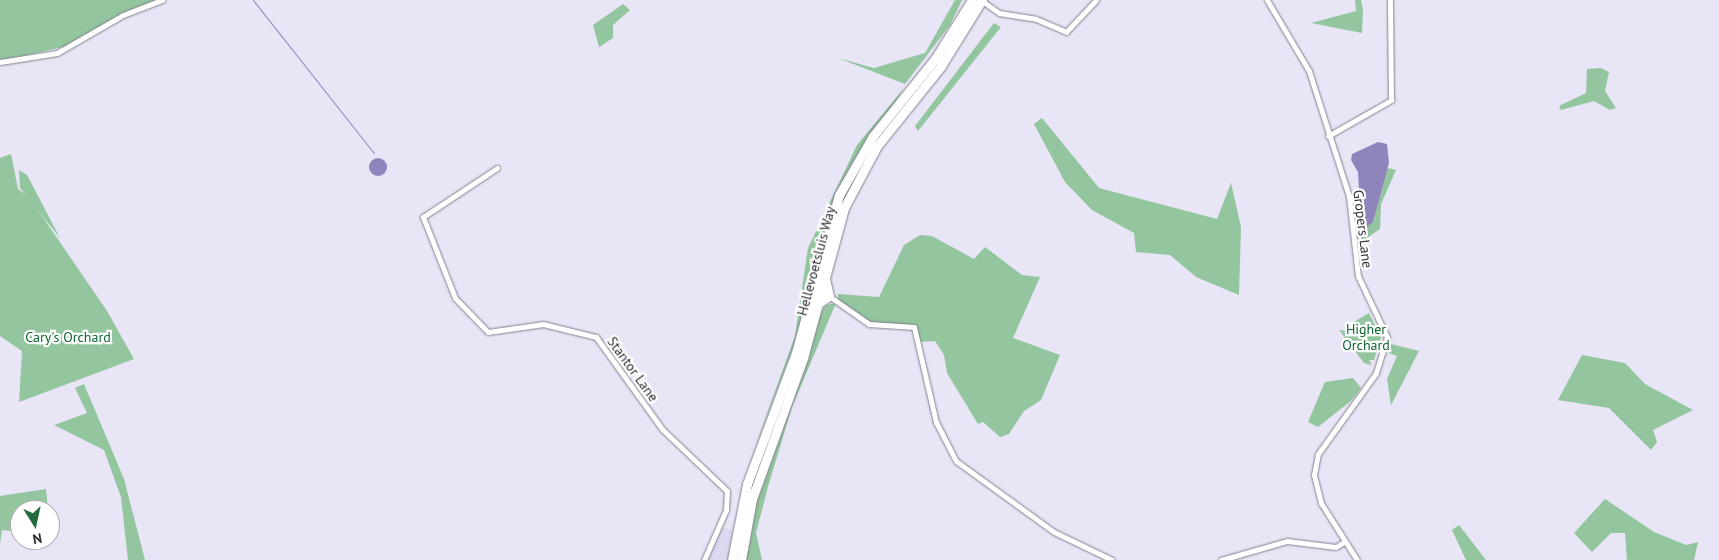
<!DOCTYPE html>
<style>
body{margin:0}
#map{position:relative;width:1719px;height:560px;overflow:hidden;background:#e8e5f6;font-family:"PT Sans",sans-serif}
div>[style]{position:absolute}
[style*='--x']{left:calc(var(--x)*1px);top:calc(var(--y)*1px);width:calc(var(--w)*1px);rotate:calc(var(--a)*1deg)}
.built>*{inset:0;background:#dbd8ef}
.green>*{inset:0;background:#93c59e}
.water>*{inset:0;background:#9084bd}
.round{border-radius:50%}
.stream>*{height:1px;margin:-0.5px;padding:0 0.5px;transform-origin:0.5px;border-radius:0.5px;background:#9084bd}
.roads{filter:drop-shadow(0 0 1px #848291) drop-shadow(0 0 1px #848291)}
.minor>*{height:5px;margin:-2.5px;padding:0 2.5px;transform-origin:2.5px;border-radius:2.5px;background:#fff}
.trunk>*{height:9px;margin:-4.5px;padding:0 4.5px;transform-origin:4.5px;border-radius:4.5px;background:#fff}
span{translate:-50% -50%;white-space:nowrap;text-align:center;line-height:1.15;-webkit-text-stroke:4.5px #fff;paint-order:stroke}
.street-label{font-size:14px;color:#2f2e34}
.park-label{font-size:14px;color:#0e6631}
.north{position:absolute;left:10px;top:500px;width:50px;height:50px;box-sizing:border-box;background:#fff;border:1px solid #acabae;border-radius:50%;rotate:170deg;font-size:14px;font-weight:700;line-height:20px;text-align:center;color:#2f2e34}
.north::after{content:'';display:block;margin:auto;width:18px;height:22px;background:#226d3b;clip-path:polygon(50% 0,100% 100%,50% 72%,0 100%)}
</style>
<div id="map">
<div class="built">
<i style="clip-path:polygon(721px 527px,733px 530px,728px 560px,706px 560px)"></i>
</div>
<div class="green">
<i style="clip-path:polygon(0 0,156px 0,130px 10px,68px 46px,0 61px)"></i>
<i style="clip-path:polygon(955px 0,962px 0,950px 25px,905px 84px,838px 58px,874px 68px,925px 53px)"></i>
<i style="clip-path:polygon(1355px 0,1361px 0,1363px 10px,1362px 33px,1311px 23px,1356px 11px)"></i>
<i style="clip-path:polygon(623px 4px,630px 10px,613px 25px,613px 38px,599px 47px,593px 25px)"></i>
<i style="clip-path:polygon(994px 23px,1001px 27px,918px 131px,915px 126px)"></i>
<i style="clip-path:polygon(1601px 68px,1609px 72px,1605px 91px,1616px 108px,1610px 110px,1594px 101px,1561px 110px,1559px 106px,1586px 93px,1587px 69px)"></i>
<i style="clip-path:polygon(904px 88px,874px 134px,824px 233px,805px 317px,753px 452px,795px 336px,808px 248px,857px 145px)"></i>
<i style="clip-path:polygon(1042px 118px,1099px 188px,1217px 219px,1231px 183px,1241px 227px,1239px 295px,1196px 277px,1170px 255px,1136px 252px,1134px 233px,1092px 210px,1065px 182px,1034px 124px)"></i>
<i style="clip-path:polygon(11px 154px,18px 189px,29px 197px,107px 311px,134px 359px,19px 402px,22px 351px,0 336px,0 158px)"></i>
<i style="clip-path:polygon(1388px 168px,1396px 170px,1381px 204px,1380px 229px,1361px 242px,1361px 232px,1374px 220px,1377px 194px)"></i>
<i style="clip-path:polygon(19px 170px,27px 175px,60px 238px,20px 188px)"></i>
<i style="clip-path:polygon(920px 235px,932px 236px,974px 259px,985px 247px,1022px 275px,1040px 277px,1013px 338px,1060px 355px,1041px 400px,1024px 411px,1009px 434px,1000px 437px,983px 422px,978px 424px,947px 373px,944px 355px,935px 341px,918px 342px,915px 325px,870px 322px,838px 300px,838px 294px,879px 297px,904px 245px)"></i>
<i style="clip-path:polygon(836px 303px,792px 407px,768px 487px,756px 533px,762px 560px,746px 560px,757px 500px,819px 315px,826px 305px)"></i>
<i style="clip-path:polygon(1369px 313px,1381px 338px,1374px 360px,1369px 360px,1372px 365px,1364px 363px,1339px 330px,1351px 331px,1350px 324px)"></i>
<i style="clip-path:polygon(1391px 344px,1419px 351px,1391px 405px,1387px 379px,1397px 356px,1388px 353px)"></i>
<i style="clip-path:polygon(1582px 355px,1625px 363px,1645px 384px,1693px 410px,1653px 430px,1657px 442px,1651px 450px,1609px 408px,1558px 400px)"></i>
<i style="clip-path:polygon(1353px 378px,1361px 388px,1352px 400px,1318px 427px,1308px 422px,1325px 382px)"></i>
<i style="clip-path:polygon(84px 384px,124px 479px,145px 560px,128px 560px,121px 497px,104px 450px,54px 425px,87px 413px,75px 388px)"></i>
<i style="clip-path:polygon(46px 489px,48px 510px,20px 510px,20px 532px,2px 530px,0 544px,0 496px)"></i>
<i style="clip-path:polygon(1605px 499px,1654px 532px,1686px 545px,1698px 542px,1694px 560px,1627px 560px,1625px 533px,1611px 533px,1592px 552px,1574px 533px)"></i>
<i style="clip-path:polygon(1459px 525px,1486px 560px,1466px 560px,1452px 530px)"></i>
</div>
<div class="water">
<i style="clip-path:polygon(1378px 142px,1387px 144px,1389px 163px,1373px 222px,1361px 232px,1358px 172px,1351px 160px,1352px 154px)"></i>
<i class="round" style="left:369px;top:158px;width:18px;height:18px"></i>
</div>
<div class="stream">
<i style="--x:253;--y:0;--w:195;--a:51.7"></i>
</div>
<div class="roads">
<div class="minor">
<i style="--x:1267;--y:0;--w:82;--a:59.4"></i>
<i style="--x:1309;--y:71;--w:131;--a:72.3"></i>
<i style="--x:1349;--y:196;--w:81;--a:83.6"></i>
<i style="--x:1358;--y:276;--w:68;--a:64.6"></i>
<i style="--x:1387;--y:337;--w:38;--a:107"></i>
<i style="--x:1376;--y:373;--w:100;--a:125.6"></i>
<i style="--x:1318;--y:454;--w:21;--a:101"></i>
<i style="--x:1314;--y:475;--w:29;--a:76"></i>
<i style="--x:1321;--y:503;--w:67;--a:57.7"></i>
<i style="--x:982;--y:1;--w:21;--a:35"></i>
<i style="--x:999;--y:13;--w:37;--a:9"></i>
<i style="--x:1036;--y:19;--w:33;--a:23"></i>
<i style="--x:1066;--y:32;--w:44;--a:-46.8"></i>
<i style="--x:0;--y:62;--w:58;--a:-9"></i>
<i style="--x:57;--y:53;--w:76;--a:-29.9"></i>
<i style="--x:123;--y:15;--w:42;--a:-21"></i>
<i style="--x:1328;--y:136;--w:73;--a:-29.7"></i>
<i style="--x:1391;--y:100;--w:100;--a:-90.6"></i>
<i style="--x:497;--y:168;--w:89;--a:146.5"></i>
<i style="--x:423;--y:217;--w:87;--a:68.4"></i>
<i style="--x:455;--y:298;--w:47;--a:45.9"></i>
<i style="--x:488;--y:332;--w:56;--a:-8.3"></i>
<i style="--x:543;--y:324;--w:55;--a:13.8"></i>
<i style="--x:596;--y:337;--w:113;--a:54.3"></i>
<i style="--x:662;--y:429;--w:90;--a:43.6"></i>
<i style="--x:727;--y:491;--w:19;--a:93"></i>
<i style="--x:726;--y:510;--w:55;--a:113.7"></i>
<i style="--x:829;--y:296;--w:49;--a:35"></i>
<i style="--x:869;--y:324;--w:45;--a:3.8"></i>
<i style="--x:914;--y:327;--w:98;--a:77"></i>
<i style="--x:936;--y:422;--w:44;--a:62.9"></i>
<i style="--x:956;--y:461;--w:121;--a:35.9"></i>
<i style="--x:1054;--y:532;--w:64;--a:25.8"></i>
<i style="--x:1221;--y:560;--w:69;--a:-16.1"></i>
<i style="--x:1287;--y:541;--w:49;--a:7"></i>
<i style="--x:1336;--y:547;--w:9;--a:-32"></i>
</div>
<div class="trunk">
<i style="--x:817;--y:304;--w:14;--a:-34"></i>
<i style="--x:829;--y:296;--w:17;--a:-103"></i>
<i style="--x:732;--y:560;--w:77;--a:-78.8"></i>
<i style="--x:747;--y:484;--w:140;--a:-69.5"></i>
<i style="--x:796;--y:353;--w:164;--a:-74.8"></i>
<i style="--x:839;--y:195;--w:68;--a:-60"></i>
<i style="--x:873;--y:136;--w:99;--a:-51.2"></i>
<i style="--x:935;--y:59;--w:70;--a:-57.9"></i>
<i style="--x:741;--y:560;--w:62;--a:-79.8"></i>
<i style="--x:752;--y:499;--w:150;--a:-70.1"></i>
<i style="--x:803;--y:358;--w:156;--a:-74.7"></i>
<i style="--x:844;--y:208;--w:70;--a:-62"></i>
<i style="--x:877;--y:146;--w:102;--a:-51.3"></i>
<i style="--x:941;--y:66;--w:78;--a:-58.2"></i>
</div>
</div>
<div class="street-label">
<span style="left:1363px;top:229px;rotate:83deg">Gropers Lane</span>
<span style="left:816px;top:261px;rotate:-75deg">Hellevoetsluis Way</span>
<span style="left:633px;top:369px;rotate:54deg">Stantor Lane</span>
</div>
<div class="park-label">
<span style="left:1366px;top:337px">Higher<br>Orchard</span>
<span style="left:68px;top:337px">Cary's Orchard</span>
</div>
<div class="north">N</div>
</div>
